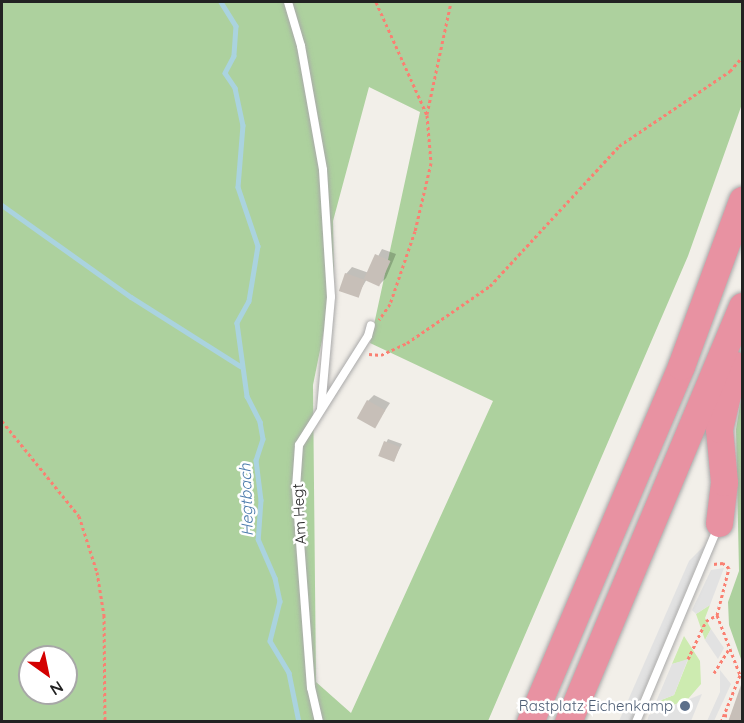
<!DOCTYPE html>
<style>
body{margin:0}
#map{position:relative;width:744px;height:723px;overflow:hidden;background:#f2efe9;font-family:Quicksand,sans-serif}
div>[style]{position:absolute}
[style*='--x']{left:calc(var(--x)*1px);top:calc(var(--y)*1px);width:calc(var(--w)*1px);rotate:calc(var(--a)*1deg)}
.grass>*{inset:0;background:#cdebb0}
.forest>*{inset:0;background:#add19e}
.parking>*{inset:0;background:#e2e2e2}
.shadow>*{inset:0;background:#0003}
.stream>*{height:4.5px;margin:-2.25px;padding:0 2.25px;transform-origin:2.25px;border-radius:2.25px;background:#aad3df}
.building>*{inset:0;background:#c7bfb8;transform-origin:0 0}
.path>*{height:3px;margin-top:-1.5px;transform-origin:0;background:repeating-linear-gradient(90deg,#fa8072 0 3px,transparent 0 6px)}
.roads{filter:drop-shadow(0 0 2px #a9a9a9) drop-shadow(0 0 2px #a9a9a9)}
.lane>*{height:8px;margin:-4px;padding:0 4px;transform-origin:4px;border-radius:4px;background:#fff}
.highway>*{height:27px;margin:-13.5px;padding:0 13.5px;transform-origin:13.5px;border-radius:13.5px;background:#e892a2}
.dots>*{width:16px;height:16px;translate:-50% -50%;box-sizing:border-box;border:3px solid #fff;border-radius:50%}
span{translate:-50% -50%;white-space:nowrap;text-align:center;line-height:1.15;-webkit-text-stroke:5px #fff;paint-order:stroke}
.street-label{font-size:15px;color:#222}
.service-label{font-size:15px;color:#4e5e75}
.right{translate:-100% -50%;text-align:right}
.water-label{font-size:16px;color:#4a7aab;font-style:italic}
.frame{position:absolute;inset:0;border:3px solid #222;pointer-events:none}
.north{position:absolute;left:18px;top:645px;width:60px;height:60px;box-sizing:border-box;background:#fff;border:2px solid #a7a7a7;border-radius:50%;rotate:147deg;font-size:16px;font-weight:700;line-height:24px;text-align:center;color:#222}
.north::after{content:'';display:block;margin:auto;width:21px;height:27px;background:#d40000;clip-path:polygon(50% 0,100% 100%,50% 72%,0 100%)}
</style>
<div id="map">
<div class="grass">
<i style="clip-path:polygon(710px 605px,705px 618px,711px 629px,705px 640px,696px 614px)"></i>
<i style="clip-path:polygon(684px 636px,700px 661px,701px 684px,688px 699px,657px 712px,656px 702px,674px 695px,688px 660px,672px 664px)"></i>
</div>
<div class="forest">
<i style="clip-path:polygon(evenodd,2px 2px,742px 2px,742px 104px,688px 256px,488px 721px,2px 721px,2px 2px,369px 87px,420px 112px,370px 343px,493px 401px,351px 713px,316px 682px,313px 385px,334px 281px,333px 221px,369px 87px,2px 2px,30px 657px,66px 657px,66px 693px,30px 693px,30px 657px)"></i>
<i style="clip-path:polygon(742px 393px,742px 662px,729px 625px,728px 602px,739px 571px,736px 429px)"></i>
</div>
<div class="parking">
<i style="clip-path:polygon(705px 545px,631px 721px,619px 721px,689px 561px)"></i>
<i style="clip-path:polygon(724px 568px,710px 605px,696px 614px,692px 610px,711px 570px)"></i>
<i style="clip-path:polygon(711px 629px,724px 648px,718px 659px,705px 640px)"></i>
<i style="clip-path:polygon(688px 659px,674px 695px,656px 702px,672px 664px)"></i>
<i style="clip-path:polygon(720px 670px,731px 684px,714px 721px,707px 721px,720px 692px)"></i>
<i style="clip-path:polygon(702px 694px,691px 721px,647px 721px,649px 715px)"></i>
</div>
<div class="shadow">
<i style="clip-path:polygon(382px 249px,396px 254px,386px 278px,380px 284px,367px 279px,357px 296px,346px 274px,352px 267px,369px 273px)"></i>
<i style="clip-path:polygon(374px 395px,390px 403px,375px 426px,368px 401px)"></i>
<i style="clip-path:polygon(388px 439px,402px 444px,394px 460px,380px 455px)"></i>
<i style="clip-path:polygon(742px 696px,742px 722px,732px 722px,736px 702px)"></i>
</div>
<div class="stream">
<i style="--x:221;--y:2;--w:28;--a:58"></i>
<i style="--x:236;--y:26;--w:30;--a:94"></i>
<i style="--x:234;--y:56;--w:19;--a:118"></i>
<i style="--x:225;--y:73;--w:18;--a:56"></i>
<i style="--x:235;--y:88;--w:38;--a:78"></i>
<i style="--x:243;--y:125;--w:62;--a:94.6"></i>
<i style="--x:238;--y:187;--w:62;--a:71.3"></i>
<i style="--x:258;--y:246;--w:56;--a:99.3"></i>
<i style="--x:249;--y:301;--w:25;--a:119"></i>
<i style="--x:237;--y:323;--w:74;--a:82.2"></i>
<i style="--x:247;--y:396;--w:29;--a:63"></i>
<i style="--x:260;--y:422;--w:17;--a:80"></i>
<i style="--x:263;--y:439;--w:22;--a:108"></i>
<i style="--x:256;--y:460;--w:40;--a:82.9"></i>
<i style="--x:261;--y:500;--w:39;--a:94"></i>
<i style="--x:258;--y:539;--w:43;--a:66.4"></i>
<i style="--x:275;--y:578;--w:24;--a:78"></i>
<i style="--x:280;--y:601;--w:41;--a:104"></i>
<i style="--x:270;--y:641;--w:37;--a:59"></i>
<i style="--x:289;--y:673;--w:50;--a:78.5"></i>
<i style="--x:2;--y:205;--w:158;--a:35.5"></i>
<i style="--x:131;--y:297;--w:129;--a:32.3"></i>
</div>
<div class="building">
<i style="left:375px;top:254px;width:17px;height:28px;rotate:24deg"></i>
<i style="left:345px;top:273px;width:21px;height:19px;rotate:19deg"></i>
<i style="left:367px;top:400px;width:21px;height:21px;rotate:29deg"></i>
<i style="left:384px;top:441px;width:17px;height:16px;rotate:21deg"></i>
<i style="clip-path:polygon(741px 685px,742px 722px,728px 722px)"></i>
</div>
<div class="path">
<i style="--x:376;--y:2;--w:124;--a:65.7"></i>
<i style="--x:427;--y:115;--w:48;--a:85.2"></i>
<i style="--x:431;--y:163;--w:70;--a:103.2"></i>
<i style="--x:415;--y:231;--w:77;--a:108.9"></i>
<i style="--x:390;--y:304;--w:19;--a:125"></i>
<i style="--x:427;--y:114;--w:115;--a:-77.9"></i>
<i style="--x:369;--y:354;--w:12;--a:5"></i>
<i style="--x:381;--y:355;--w:29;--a:-25"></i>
<i style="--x:407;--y:343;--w:101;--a:-34.5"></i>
<i style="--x:490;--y:286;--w:190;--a:-47.3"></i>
<i style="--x:619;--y:146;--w:134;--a:-34"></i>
<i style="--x:730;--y:71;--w:18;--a:-49"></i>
<i style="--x:2;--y:421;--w:122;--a:51"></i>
<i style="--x:79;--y:516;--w:59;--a:72.2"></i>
<i style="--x:97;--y:572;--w:44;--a:80.8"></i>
<i style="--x:104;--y:615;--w:107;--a:89.5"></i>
<i style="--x:717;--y:615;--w:64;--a:69"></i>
<i style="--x:740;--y:675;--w:43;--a:111.8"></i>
<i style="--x:688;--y:659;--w:42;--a:-64.7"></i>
<i style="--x:706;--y:621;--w:13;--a:-29"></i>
<i style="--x:717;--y:615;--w:49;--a:-75.7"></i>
<i style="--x:729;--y:568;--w:8;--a:-140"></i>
<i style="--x:723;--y:563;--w:10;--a:174"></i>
<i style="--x:714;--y:673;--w:28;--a:-58"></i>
<i style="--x:721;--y:722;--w:8;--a:-67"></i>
<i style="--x:724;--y:715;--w:6;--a:9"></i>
</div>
<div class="roads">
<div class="lane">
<i style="--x:288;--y:2;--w:46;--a:73.5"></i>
<i style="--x:301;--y:46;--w:126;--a:79.9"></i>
<i style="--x:323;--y:170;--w:127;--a:86.4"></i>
<i style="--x:331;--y:297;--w:112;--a:95.1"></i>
<i style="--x:319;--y:722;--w:35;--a:-103"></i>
<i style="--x:311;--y:688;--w:201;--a:-94.3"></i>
<i style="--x:296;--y:488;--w:43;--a:-86"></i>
<i style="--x:299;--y:445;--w:129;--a:-57.7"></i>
<i style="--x:368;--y:336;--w:11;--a:-75"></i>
<i style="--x:636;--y:722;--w:212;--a:-67.2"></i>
</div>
<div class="highway">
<i style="--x:719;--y:523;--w:41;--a:-83"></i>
<i style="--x:724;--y:482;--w:53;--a:-95.4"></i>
<i style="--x:719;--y:429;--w:66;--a:-76.8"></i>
<i style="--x:530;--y:722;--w:387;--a:-67"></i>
<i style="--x:681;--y:366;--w:177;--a:-69.8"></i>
<i style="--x:568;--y:722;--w:451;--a:-67.3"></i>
</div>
</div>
<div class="dots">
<i style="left:685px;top:706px;background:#5c6f8a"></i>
</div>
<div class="street-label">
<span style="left:299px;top:514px;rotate:-93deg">Am Hegt</span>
</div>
<div class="service-label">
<span class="right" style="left:673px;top:706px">Rastplatz Eichenkamp</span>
</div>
<div class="water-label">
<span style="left:246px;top:500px;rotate:-92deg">Hegtbach</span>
</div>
<div class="frame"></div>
<div class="north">N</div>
</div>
